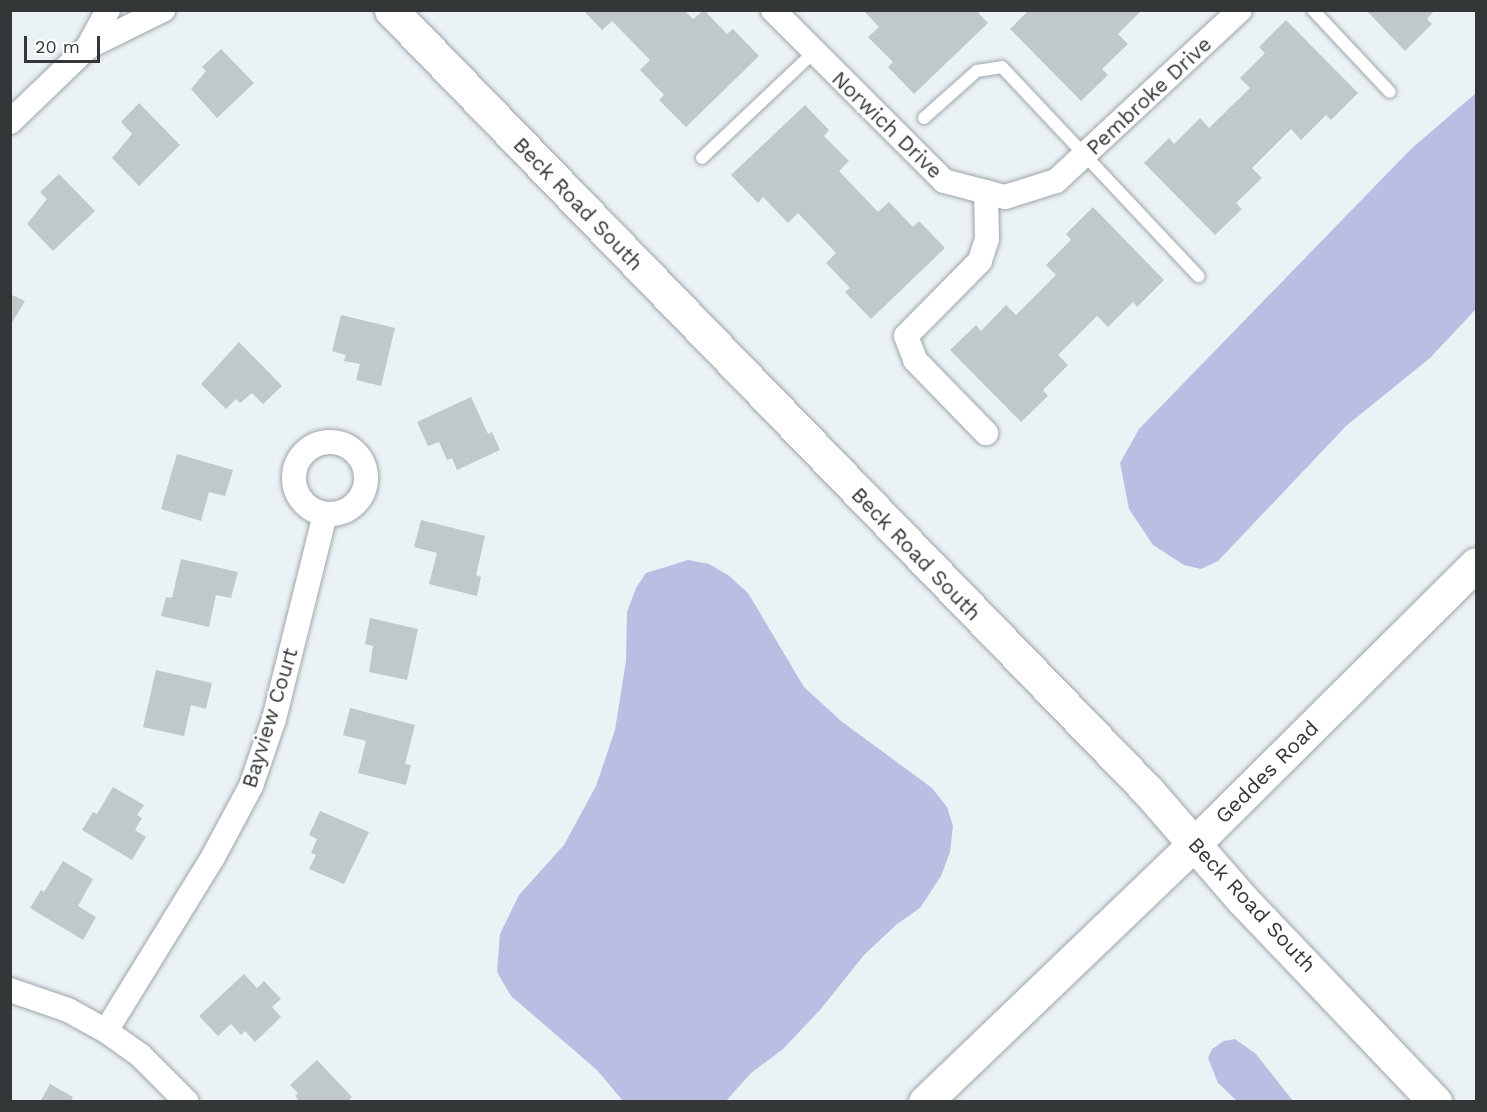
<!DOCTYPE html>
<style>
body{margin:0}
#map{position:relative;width:1487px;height:1112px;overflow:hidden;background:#ebf2f6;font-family:"Work Sans",sans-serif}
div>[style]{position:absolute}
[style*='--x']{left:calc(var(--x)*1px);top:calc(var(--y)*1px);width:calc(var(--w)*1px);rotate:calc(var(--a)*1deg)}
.water>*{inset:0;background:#b9bee3}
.building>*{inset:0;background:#c0c8c9}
.roads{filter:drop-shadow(0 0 2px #9ea5a8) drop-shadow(0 0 2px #9ea5a8)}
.service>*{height:12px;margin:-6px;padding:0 6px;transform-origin:6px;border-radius:6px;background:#fff}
.minor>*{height:24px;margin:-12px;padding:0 12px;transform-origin:12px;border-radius:12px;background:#fff}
.minor>.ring{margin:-12px;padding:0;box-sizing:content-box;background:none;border:24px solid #fff;border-radius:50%}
.secondary>*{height:33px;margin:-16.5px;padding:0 16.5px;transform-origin:16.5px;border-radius:16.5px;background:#fff}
span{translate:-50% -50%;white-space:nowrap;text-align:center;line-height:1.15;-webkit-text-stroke:5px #fff;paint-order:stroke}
.street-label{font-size:21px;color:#343738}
.frame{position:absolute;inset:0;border:12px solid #343738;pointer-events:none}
.scale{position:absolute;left:24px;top:36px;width:76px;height:27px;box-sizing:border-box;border:3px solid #343738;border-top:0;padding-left:8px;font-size:18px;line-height:21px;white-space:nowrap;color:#343738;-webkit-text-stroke:4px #fff;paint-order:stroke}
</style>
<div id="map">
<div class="water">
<i style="clip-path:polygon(1476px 93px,1476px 309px,1430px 358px,1346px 426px,1218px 561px,1201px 569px,1184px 565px,1153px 545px,1129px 509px,1120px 463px,1139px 429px,1411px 149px)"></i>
<i style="clip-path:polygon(688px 560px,709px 564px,728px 575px,748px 593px,804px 687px,841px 721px,932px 788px,947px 807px,953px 826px,950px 852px,941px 876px,920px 908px,897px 924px,864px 955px,820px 1010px,783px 1049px,751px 1073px,726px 1101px,623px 1101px,597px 1070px,511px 996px,497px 972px,500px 934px,519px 895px,564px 845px,596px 786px,615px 730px,626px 661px,627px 612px,636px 588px,646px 573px)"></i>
<i style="clip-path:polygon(1235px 1039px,1256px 1054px,1293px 1101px,1237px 1101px,1218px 1083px,1208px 1058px,1212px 1049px,1224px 1041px)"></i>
</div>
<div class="building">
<i style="clip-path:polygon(583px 10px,684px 10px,693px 19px,704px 10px,727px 34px,733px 29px,759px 56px,686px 127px,659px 100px,664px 95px,640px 70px,650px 60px,612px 21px,602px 30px)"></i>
<i style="clip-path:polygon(863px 10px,976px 10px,988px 23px,914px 94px,888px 67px,893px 62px,868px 37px,879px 27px)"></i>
<i style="clip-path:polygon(1029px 10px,1142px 10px,1118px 34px,1128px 44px,1102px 69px,1108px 75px,1081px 101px,1010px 29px)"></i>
<i style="clip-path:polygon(1366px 10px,1435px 10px,1427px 19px,1432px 24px,1405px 51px)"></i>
<i style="clip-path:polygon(1286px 20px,1358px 93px,1331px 120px,1326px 115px,1301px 140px,1291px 129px,1252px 168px,1262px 178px,1236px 203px,1242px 209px,1215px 235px,1144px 163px,1169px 138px,1174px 144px,1200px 118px,1209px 128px,1250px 88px,1240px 78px,1265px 53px,1259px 47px)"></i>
<i style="clip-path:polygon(221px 49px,254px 83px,217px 118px,191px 89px,206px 71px,202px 67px)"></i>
<i style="clip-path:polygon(139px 103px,180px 145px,139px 186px,112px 158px,132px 134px,121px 122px)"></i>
<i style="clip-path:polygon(805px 105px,829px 130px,824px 136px,849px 161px,839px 171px,878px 212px,889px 202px,913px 227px,919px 221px,945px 248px,871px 319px,845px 292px,850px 288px,826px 263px,836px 253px,798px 213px,788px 223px,763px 197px,758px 203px,731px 175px)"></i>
<i style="clip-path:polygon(59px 174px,95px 211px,53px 251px,27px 224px,47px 199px,40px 192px)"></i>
<i style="clip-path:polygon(1093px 207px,1164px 280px,1137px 307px,1133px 302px,1108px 327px,1097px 316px,1058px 355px,1068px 365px,1043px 390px,1048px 396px,1021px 422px,950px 350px,976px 325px,981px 331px,1006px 305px,1016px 315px,1056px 275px,1046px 265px,1071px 240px,1066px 234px)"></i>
<i style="clip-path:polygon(10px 294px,25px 301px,10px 326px)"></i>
<i style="clip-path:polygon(341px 315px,395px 328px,381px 386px,356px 380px,360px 364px,344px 361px,346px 355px,332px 351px)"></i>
<i style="clip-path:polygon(239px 342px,282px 386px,263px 404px,252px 393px,240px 403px,236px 399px,226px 409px,201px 384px)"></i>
<i style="clip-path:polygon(471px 397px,488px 434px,492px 432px,500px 450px,457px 470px,452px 458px,447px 460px,439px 442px,428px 446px,417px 422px)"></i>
<i style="clip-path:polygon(177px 454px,233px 470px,225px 496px,209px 492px,201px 521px,161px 509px)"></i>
<i style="clip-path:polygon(421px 520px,485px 536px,476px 575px,481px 577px,477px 596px,429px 584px,437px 553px,414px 547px)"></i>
<i style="clip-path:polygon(181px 559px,238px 572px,231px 598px,216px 595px,209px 627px,161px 616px,166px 597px,172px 598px)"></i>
<i style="clip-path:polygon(370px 618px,418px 629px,407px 680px,369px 672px,373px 646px,365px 644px)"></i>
<i style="clip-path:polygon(156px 670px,212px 683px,206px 709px,191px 705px,184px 736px,143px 727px)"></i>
<i style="clip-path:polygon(350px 708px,415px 725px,405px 764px,411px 765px,406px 785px,358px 773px,366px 741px,343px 735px)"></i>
<i style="clip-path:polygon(113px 787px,144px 805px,137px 815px,142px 818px,135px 830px,146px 837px,132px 860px,82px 830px,93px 812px,97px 814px)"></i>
<i style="clip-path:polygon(320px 811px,369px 832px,344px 884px,309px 869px,316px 855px,311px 853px,317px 839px,309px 835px)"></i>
<i style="clip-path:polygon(63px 861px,93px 879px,78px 906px,96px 917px,83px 940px,30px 908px,41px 890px,44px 892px)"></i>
<i style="clip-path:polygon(244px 974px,257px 988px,264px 981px,281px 999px,272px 1007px,281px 1017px,255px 1042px,245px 1031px,241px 1035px,231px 1024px,218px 1036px,199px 1016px)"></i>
<i style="clip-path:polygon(317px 1060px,352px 1097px,347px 1102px,300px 1102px,295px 1096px,298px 1093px,290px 1085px)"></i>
<i style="clip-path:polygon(50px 1084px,73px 1097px,70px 1102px,40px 1102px)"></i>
</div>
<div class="roads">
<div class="service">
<i style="--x:1313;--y:10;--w:112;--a:46.8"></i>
<i style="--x:924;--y:118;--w:71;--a:-41.6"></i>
<i style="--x:977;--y:71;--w:25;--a:-9"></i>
<i style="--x:1002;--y:67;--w:287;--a:46.8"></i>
<i style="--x:702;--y:158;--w:153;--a:-43.4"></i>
</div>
<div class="minor">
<i style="--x:773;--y:10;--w:242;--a:45"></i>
<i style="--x:944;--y:181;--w:63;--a:14.7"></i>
<i style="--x:1005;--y:197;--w:53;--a:-17.4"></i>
<i style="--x:1056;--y:181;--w:251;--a:-42.9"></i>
<i style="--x:88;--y:47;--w:84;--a:-26.3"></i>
<i style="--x:10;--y:122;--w:108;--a:-43.9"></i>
<i style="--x:88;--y:47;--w:42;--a:-61.6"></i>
<i style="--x:986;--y:192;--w:47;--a:88.8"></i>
<i style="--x:987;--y:239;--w:23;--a:108"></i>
<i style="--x:980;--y:261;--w:105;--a:134.6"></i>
<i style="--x:906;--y:336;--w:26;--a:69"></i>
<i style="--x:915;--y:360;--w:102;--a:45.8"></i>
<i class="ring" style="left:294px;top:442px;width:48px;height:48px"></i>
<i style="--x:10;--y:990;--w:61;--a:19"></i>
<i style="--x:68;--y:1010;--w:43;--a:28.9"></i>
<i style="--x:106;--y:1031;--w:42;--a:35.2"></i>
<i style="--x:140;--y:1055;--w:66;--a:45"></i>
<i style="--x:106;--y:1031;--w:204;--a:-58.4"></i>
<i style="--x:213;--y:857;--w:81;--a:-61.8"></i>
<i style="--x:251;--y:786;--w:71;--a:-71.1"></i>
<i style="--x:274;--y:719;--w:210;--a:-76"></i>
</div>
<div class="secondary">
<i style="--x:391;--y:10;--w:1088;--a:45.89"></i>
<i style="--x:1148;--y:791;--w:142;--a:49"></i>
<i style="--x:1241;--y:898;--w:282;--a:46.4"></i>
<i style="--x:925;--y:1102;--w:373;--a:-43.8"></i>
<i style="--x:1194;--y:844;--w:397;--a:-44.8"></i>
</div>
</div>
<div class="street-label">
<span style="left:1149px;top:96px;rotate:-43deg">Pembroke Drive</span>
<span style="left:887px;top:125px;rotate:44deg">Norwich Drive</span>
<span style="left:578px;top:204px;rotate:46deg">Beck Road South</span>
<span style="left:916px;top:554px;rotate:46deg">Beck Road South</span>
<span style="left:270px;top:718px;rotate:-73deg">Bayview Court</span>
<span style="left:1267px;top:772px;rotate:-45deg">Geddes Road</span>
<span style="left:1252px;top:905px;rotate:47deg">Beck Road South</span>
</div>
<div class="frame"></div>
<div class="scale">20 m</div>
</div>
